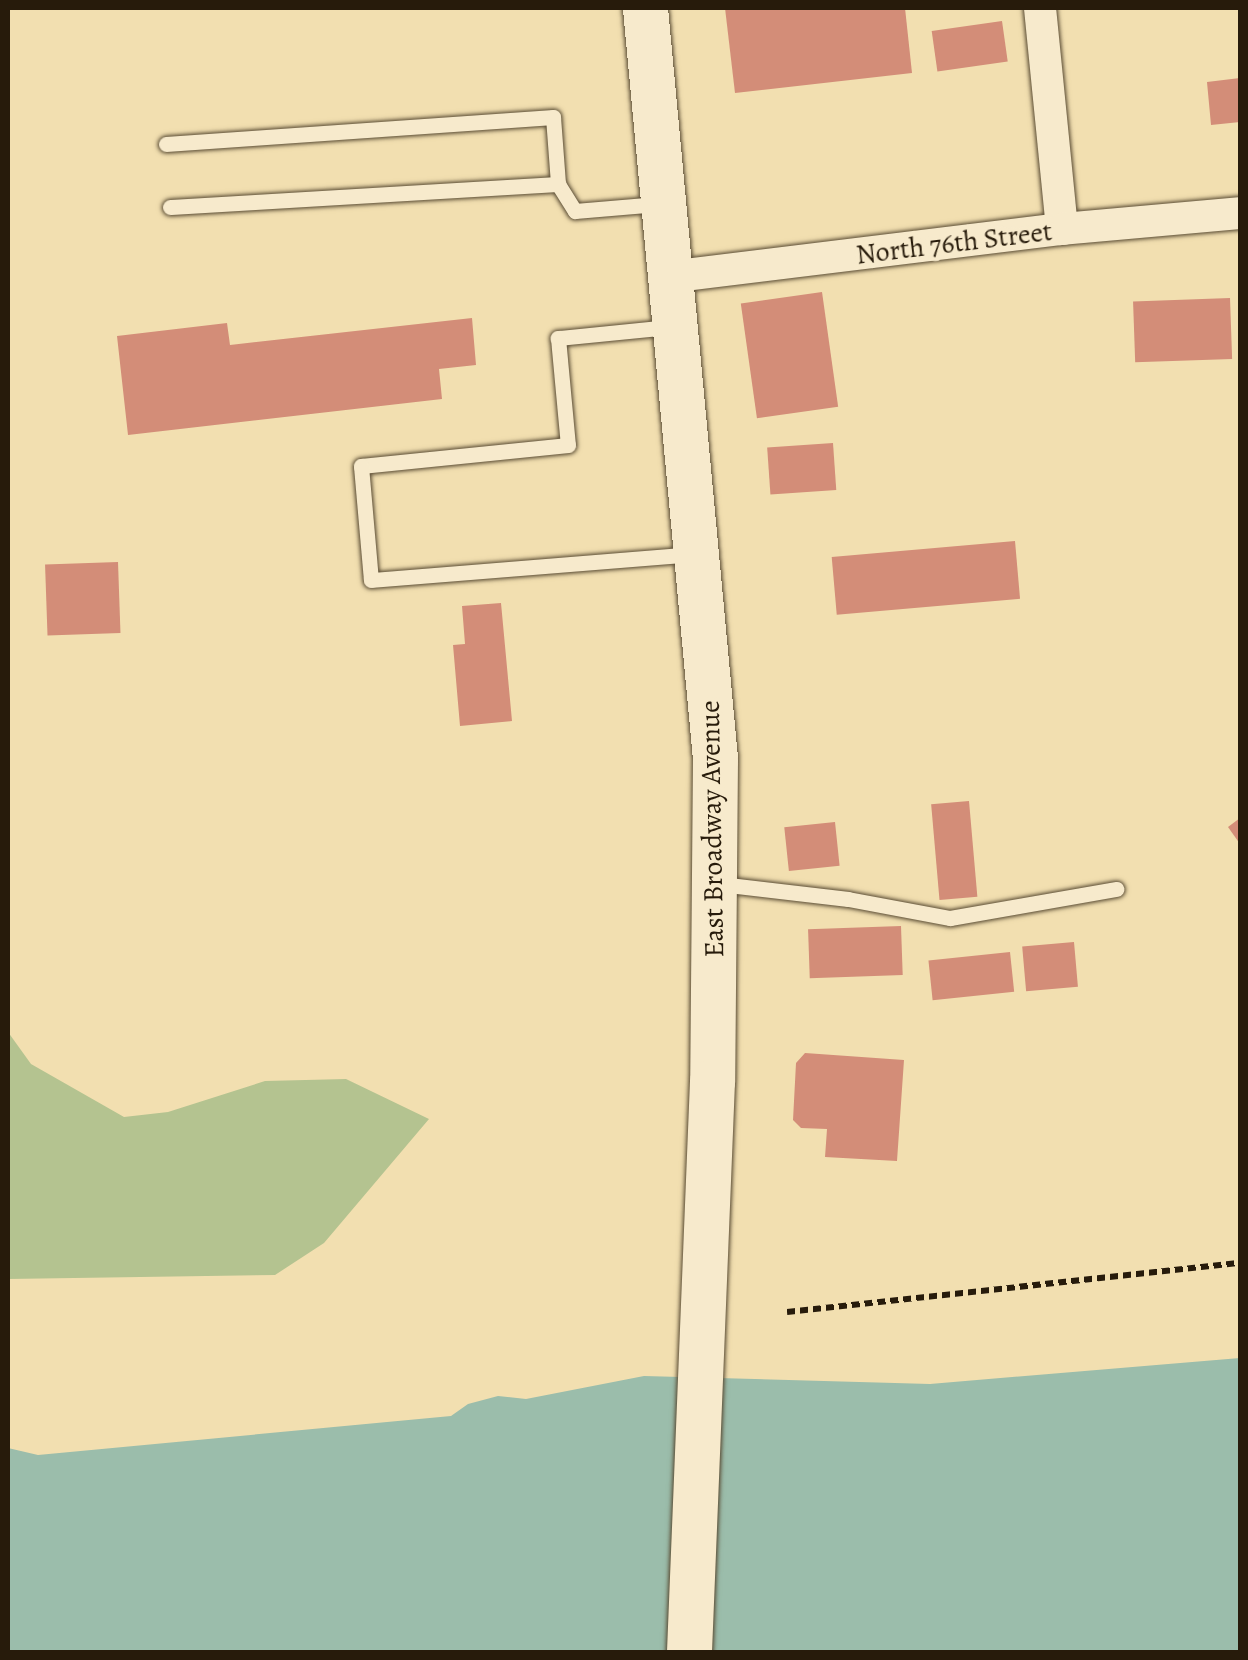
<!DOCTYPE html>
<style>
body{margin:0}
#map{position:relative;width:1248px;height:1660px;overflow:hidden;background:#f2dfb0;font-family:Alegreya,serif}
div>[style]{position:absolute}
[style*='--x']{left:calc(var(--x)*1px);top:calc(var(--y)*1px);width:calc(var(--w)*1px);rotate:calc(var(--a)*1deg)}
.green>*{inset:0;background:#b4c390}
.water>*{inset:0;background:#9bbdab}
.building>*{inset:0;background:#d38d78;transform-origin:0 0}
.path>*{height:6px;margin-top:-3px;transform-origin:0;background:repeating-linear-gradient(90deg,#271b0b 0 8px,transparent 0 13px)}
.roads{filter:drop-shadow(0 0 2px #5a4c34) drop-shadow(0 0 2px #5a4c34)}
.lane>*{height:15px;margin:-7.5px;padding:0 7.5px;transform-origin:7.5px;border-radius:7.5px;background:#f7eacc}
.street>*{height:32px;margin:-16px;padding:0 16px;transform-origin:16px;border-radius:16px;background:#f7eacc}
.secondary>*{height:45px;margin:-22.5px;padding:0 22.5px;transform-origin:22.5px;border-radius:22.5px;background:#f7eacc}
span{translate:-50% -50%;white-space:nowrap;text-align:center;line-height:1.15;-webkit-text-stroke:8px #f7eacc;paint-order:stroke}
.street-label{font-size:28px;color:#271b0b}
.frame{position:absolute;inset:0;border:10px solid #271b0b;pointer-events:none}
</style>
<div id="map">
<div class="green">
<i style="clip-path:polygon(8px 1032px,31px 1064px,124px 1117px,168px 1112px,265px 1081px,346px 1079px,429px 1119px,324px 1243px,275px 1275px,8px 1279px)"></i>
</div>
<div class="water">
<i style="clip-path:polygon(1240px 1358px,1240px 1652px,8px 1652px,8px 1448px,38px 1455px,451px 1416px,468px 1404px,498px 1396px,526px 1399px,644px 1376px,930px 1384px)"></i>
</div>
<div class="building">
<i style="clip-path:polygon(725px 8px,905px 8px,912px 73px,735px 93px)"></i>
<i style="left:1002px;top:21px;width:41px;height:71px;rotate:82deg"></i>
<i style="clip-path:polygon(1240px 78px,1240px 122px,1211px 125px,1207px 82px)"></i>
<i style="left:822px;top:292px;width:116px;height:82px;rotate:82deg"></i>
<i style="left:1230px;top:298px;width:61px;height:97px;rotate:88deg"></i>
<i style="clip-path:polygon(472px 318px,476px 365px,439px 369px,442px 399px,128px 435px,117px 336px,227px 323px,230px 345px)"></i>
<i style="left:833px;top:443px;width:47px;height:66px;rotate:86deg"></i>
<i style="left:1015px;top:541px;width:58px;height:184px;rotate:85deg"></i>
<i style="left:118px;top:562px;width:71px;height:73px;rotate:88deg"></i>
<i style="clip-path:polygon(501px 603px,512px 721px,460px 726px,453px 645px,465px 644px,462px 606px)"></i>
<i style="left:969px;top:801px;width:96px;height:38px;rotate:85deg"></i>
<i style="clip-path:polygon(1240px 818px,1240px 844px,1228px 827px)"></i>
<i style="left:835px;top:822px;width:44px;height:51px;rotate:84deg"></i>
<i style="left:901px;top:926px;width:49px;height:93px;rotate:88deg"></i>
<i style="left:1074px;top:942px;width:45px;height:52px;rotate:85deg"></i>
<i style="left:1010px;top:952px;width:40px;height:82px;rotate:84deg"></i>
<i style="clip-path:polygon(805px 1053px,904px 1060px,897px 1161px,825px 1157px,827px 1129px,801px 1128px,793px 1120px,796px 1063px)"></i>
</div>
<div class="path">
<i style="--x:787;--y:1312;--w:456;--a:-6.2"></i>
</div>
<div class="roads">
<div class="lane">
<i style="--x:166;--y:144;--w:388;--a:-4"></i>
<i style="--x:553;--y:117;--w:67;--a:85.7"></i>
<i style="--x:558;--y:184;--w:32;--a:58"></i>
<i style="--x:575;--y:211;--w:83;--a:-4.8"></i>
<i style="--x:170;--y:207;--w:389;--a:-3.4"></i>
<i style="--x:669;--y:327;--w:112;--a:174.3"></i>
<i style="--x:558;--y:338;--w:107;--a:84.7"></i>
<i style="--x:568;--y:445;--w:208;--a:174.2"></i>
<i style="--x:361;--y:466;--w:114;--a:85"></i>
<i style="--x:371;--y:580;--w:323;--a:-4.6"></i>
<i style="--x:720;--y:884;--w:129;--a:6.7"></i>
<i style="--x:848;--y:899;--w:104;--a:10.6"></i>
<i style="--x:950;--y:918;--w:169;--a:-9.9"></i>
</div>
<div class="street">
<i style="--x:1040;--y:8;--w:222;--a:84.3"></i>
<i style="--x:669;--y:277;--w:396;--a:-7"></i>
<i style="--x:1062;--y:229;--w:179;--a:-5.1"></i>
</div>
<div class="secondary">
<i style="--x:645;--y:8;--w:754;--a:84.67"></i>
<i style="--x:715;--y:759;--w:322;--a:90.5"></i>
<i style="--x:712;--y:1081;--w:571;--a:92.31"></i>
</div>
</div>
<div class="street-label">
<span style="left:954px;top:243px;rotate:-7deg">North 76th Street</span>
<span style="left:712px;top:829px;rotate:-91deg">East Broadway Avenue</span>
</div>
<div class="frame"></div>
</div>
